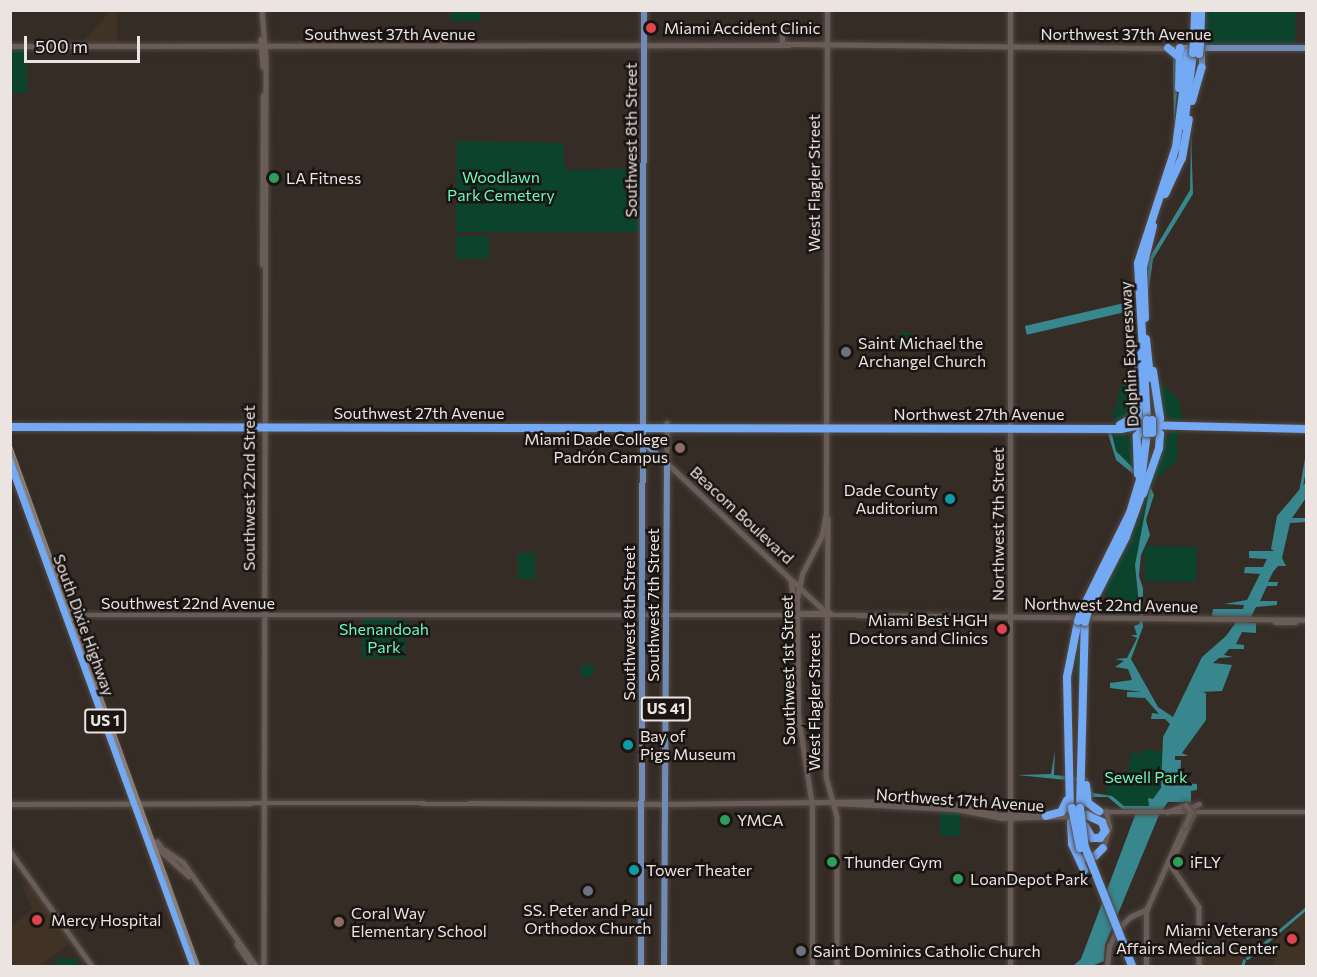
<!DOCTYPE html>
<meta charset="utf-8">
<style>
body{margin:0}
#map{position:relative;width:1317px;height:977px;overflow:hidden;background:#362c26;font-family:Commissioner,sans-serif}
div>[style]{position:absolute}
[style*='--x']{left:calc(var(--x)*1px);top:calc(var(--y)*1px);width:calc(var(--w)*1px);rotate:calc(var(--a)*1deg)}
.medical>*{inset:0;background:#413226;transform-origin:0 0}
.green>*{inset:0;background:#0b432d;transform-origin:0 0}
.round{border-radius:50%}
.water>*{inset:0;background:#38868e;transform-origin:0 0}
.canal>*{height:3px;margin:-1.5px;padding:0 1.5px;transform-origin:1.5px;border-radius:1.5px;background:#38868e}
.roads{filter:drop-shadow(0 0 2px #534a45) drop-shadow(0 0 2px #534a45)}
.secondary>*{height:4.5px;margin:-2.25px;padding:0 2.25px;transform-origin:2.25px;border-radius:2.25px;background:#6a5d57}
.primary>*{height:6px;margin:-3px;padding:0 3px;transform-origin:3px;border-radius:3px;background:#708bb5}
.highway>*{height:8px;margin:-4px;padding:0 4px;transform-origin:4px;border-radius:4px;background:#74a9f4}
.rail>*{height:4px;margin-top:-2px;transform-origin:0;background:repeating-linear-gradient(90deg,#1a1513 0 4.5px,#89817c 0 9px);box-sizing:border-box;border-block:2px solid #89817c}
.bridges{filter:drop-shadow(0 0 2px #534a45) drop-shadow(0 0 2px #534a45)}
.secondary-bridge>*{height:4.5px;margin:-2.25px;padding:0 2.25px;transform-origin:2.25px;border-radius:2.25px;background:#6a5d57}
.highway-bridge>*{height:8px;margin:-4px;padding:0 4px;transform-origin:4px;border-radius:4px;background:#74a9f4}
.dots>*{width:16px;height:16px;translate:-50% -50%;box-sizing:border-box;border:3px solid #1a1513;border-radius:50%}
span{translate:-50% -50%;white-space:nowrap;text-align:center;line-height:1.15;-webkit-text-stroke:5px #1a1513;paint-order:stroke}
.shield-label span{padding:2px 4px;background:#1a1513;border:2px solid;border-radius:4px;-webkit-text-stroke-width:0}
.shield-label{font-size:15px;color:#ebe4e0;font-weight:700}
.poi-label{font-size:16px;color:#ebe4e0}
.left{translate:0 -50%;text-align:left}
.right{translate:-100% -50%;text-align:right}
.street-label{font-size:16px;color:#ebe4e0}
.park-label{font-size:16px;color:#67fbba}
.frame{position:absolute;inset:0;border:12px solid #ebe4e0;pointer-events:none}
.scale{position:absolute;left:24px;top:36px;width:116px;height:27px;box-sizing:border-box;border:3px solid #ebe4e0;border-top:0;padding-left:8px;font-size:18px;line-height:21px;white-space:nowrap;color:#ebe4e0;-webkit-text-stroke:4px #1a1513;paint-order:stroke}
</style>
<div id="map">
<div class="medical">
<i style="clip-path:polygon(111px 11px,117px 14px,117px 43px,81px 43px)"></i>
<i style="clip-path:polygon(28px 883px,71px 943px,38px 966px,11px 966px,11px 926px,33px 909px,22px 887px)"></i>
<i style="clip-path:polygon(1306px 910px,1306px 966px,1274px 966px,1276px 941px)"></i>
<i style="left:1202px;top:943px;width:42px;height:23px;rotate:1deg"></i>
</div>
<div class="green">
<i style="left:450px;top:11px;width:30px;height:10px"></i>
<i style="left:1205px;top:11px;width:90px;height:34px"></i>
<i style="left:11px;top:48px;width:16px;height:45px"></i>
<i style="clip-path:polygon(457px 141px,563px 143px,565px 170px,623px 169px,640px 174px,640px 232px,456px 232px)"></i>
<i style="left:489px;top:236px;width:23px;height:33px;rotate:90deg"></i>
<i class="round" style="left:899px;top:332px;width:16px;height:16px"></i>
<i style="clip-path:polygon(1132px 370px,1136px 370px,1135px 412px,1121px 422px,1112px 422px,1115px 414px,1111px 413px,1111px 410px,1116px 409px,1119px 390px)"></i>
<i style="clip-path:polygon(1156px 378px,1179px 400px,1182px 422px,1163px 416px)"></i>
<i style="clip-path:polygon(1111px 430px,1134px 437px,1134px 469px,1116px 451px)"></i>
<i style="clip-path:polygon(1182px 431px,1177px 437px,1177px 460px,1149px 486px,1162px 440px,1172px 432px)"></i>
<i style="clip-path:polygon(1150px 490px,1135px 565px,1138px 615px,1107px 614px,1106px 586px,1129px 544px)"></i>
<i style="left:1145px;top:546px;width:52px;height:35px;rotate:1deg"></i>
<i style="left:518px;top:553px;width:17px;height:26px"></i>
<i style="left:362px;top:618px;width:44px;height:40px"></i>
<i style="clip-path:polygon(1080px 631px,1079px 679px,1075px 679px,1077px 648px)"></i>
<i class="round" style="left:580px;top:664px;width:14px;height:14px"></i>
<i style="clip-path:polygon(1142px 750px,1163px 751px,1164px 781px,1153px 800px,1149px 798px,1149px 806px,1124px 806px,1106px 796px,1107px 785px,1128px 773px,1131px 751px,1138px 755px)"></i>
<i style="left:940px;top:811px;width:20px;height:25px"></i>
<i style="clip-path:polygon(61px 956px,64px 959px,75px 958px,79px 966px,53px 966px)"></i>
</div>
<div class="water">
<i style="clip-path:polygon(1173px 54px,1176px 58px,1178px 81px,1174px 126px)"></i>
<i style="clip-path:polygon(1191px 133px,1193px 194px,1153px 259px,1148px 295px,1148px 260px,1190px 190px)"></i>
<i style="left:1133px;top:301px;width:9px;height:111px;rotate:77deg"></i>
<i style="clip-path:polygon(1107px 430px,1111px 430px,1116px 451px,1134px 469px,1137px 477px,1116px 460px)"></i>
<i style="clip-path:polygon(1306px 482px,1306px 498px,1292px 518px,1306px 518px,1306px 522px,1290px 523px,1282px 558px,1286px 566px,1278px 566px,1273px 572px,1268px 582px,1278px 582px,1277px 586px,1267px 586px,1260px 601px,1277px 601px,1277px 605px,1256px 607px,1248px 623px,1256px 623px,1256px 633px,1242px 632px,1236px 644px,1244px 645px,1244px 649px,1229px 649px,1224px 655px,1233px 657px,1219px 658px,1213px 663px,1232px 665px,1222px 691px,1202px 692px,1206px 693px,1206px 720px,1182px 753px,1188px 756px,1175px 756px,1175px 760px,1181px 760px,1180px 783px,1197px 784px,1197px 790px,1191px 791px,1191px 802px,1168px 802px,1159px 815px,1105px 945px,1104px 961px,1092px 966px,1073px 966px,1081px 959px,1137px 810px,1122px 809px,1108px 797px,1090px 797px,1086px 782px,1017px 775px,1051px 774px,1055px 751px,1054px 775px,1087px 778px,1093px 793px,1112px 796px,1124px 806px,1149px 806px,1148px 798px,1153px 799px,1161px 788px,1163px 737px,1170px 724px,1165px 719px,1151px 719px,1152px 713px,1159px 714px,1145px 698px,1127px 697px,1127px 692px,1141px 692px,1110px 688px,1110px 683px,1132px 680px,1128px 669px,1115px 667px,1124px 661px,1115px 659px,1127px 658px,1137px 638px,1131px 635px,1137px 635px,1134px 626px,1139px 624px,1140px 615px,1135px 565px,1150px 486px,1154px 495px,1146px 520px,1150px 535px,1141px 555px,1139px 576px,1143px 588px,1143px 627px,1131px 659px,1158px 707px,1173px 717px,1202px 657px,1226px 636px,1239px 618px,1212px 616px,1213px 609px,1243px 609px,1244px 605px,1224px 604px,1247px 600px,1260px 574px,1244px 573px,1245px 567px,1263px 567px,1267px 559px,1249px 558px,1249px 551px,1274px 551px,1271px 549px,1277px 516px)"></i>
</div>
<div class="canal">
<i style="--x:1300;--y:492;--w:35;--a:-80"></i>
<i style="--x:1247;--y:958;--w:76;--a:-40.2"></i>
<i style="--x:1242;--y:966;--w:6;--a:-72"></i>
</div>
<div class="roads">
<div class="secondary">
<i style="--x:262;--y:10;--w:50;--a:85.4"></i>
<i style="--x:266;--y:60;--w:906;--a:90.13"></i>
<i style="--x:440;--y:38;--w:11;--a:45"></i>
<i style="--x:261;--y:39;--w:28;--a:86"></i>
<i style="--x:782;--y:44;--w:14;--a:-90"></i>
<i style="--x:786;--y:44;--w:394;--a:0.6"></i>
<i style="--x:10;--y:46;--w:779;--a:-0.07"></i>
<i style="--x:262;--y:265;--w:169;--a:-89.7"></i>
<i style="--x:667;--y:423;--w:40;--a:90"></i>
<i style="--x:667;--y:463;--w:219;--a:43.2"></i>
<i style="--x:828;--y:518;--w:258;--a:90.4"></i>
<i style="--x:826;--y:776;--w:42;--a:75"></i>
<i style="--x:837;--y:817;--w:149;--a:90"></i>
<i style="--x:791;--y:580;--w:21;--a:82"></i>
<i style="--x:786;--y:613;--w:45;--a:0"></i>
<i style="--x:65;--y:615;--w:792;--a:0"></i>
<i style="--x:857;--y:615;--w:449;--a:0.6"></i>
<i style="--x:1275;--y:623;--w:21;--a:0"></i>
<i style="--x:250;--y:803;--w:174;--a:0"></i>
<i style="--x:470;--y:803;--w:195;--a:0.3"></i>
<i style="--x:834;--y:803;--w:122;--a:2.8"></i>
<i style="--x:956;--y:809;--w:47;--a:11.1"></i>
<i style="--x:1002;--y:818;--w:73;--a:-1.6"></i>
<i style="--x:10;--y:804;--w:240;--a:-0.2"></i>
<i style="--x:422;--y:804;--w:51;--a:0"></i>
<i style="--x:664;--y:804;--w:240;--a:-0.7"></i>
<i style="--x:904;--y:801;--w:58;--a:4.9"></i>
<i style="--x:962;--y:806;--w:39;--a:13"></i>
<i style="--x:1000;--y:815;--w:48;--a:0"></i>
<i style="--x:1186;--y:810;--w:14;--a:-25"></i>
<i style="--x:1084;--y:812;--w:222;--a:0"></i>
<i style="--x:1167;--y:812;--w:20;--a:-20"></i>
<i style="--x:157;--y:841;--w:11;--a:56"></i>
<i style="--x:1103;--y:848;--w:22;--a:-74"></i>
<i style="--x:1109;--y:827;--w:16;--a:-101"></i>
<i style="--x:151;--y:849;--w:14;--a:4"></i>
<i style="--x:165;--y:850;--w:22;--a:34"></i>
<i style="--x:183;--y:862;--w:127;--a:54.9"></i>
<i style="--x:10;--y:851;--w:141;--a:54.5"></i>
<i style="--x:162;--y:852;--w:36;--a:42"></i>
<i style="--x:1174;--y:856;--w:48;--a:-65.6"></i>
<i style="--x:1168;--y:861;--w:55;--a:56"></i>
<i style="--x:1199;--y:907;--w:59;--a:90"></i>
<i style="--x:237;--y:944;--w:22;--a:56"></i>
<i style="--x:812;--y:966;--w:160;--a:-90"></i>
<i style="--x:812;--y:806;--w:91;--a:-98.8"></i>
<i style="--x:798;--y:716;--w:118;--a:-90.5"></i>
<i style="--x:797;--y:598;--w:25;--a:-78"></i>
<i style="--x:802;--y:574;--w:44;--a:-62.9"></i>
<i style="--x:822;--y:535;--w:23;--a:-80"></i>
<i style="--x:826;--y:512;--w:502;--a:-89.89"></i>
<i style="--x:1010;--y:966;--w:956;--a:-90"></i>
<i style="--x:1107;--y:966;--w:19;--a:-84"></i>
<i style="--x:1109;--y:947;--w:19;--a:-65"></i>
<i style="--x:1117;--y:930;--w:18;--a:-45"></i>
<i style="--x:1130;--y:917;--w:19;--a:-25"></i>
<i style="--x:1146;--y:966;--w:55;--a:-90"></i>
<i style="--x:1146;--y:911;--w:98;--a:-66"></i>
</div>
<div class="primary">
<i style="--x:1180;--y:48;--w:126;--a:0"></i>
<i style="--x:1202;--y:67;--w:18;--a:-90"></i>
<i style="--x:644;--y:443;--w:30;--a:41"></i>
<i style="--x:667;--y:463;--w:503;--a:90.34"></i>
<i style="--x:641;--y:966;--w:956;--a:-89.82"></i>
</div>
<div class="highway">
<i style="--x:1194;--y:42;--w:32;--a:-88"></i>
<i style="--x:1200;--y:44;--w:34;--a:-88"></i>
<i style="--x:1168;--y:48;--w:14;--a:39"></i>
<i style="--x:1179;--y:88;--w:40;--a:-88.6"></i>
<i style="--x:1192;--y:101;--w:35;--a:-74"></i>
<i style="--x:1184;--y:126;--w:74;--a:-83"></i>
<i style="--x:1165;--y:194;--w:40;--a:-65"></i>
<i style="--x:1182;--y:158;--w:39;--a:-80"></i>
<i style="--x:1145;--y:318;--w:51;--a:-92.2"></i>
<i style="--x:1143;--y:267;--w:42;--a:-76.3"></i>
<i style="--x:1146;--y:339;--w:39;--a:84"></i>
<i style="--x:1138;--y:354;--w:63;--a:90"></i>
<i style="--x:1138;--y:417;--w:10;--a:53"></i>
<i style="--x:1153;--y:371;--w:48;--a:81.5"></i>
<i style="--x:1160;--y:418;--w:9;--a:126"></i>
<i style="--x:1147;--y:420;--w:157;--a:-93.3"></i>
<i style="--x:1138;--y:263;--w:122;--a:-71.9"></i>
<i style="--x:1176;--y:147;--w:95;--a:-82.7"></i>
<i style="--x:1120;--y:425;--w:14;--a:-30"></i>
<i style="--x:1132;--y:418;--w:11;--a:-63"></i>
<i style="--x:10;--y:427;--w:1111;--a:0.1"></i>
<i style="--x:1121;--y:429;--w:20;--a:-11"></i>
<i style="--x:1141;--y:425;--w:165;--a:1.4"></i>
<i style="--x:10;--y:461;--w:537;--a:69.98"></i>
<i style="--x:1138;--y:474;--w:38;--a:-92"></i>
<i style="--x:1137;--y:436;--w:11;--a:-49"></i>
<i style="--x:1143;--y:494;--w:49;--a:-70.8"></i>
<i style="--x:1159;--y:448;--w:14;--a:-86"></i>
<i style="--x:1160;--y:434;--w:8;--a:-130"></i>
<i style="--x:64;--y:609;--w:17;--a:13"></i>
<i style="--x:1088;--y:611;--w:83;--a:-62.8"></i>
<i style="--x:1126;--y:537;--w:50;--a:-70.1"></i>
<i style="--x:1081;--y:612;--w:110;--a:-63.7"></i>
<i style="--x:1130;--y:513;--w:42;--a:-73.3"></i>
<i style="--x:1142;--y:473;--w:40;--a:-82.9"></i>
<i style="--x:1086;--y:785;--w:18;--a:84"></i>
<i style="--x:1088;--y:803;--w:14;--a:36"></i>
<i style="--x:1080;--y:808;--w:186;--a:-88.5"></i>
<i style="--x:1070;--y:810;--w:133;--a:-91.3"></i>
<i style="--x:1067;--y:677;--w:57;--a:-78.9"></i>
<i style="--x:1046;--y:816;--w:16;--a:-15"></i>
<i style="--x:1061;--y:812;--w:13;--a:-63"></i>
<i style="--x:1071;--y:822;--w:22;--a:87"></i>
<i style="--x:1072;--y:844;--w:29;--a:65"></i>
<i style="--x:1085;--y:826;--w:14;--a:60"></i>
<i style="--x:1092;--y:838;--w:8;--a:0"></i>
<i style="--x:1100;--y:838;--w:9;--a:-54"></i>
<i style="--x:1105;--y:831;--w:9;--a:-108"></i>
<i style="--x:1102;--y:822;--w:17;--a:-156"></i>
<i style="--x:1084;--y:858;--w:11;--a:-10"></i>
<i style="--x:1095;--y:856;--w:11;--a:-45"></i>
</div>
</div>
<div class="rail">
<i style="--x:10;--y:446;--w:553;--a:70.12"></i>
</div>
<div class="bridges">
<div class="secondary-bridge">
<i style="--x:1186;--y:805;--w:9;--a:54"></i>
<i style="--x:1191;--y:812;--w:14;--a:111"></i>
</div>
<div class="highway-bridge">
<i style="--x:1193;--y:53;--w:11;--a:-85"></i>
<i style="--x:1199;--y:54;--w:10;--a:-84"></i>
<i style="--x:1147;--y:433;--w:13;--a:-90"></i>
<i style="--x:1152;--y:433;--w:13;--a:-90"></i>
<i style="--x:1078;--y:621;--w:9;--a:-72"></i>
<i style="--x:1085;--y:622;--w:11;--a:-75"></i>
<i style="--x:1072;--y:808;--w:41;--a:78.7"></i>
<i style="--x:1080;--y:808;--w:39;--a:83"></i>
<i style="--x:1085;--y:847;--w:128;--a:68.4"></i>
</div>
</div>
<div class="dots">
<i style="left:651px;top:28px;background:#e0444e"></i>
<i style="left:274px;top:178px;background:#2e9e5b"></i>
<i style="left:846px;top:352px;background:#6b7280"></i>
<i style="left:680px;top:448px;background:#8d6e63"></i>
<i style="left:950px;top:499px;background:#0f9aa8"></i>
<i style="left:1002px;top:629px;background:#e0444e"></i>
<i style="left:628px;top:745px;background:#0f9aa8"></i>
<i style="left:725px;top:820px;background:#2e9e5b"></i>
<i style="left:832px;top:862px;background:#2e9e5b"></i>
<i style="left:1178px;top:862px;background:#2e9e5b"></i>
<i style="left:634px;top:870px;background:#0f9aa8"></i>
<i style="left:958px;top:879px;background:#2e9e5b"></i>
<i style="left:588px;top:891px;background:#6b7280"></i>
<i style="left:37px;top:920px;background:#e0444e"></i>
<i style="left:339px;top:922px;background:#8d6e63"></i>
<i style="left:1292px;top:939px;background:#e0444e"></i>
<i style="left:801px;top:951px;background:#6b7280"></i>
</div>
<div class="shield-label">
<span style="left:666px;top:709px">US 41</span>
<span style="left:105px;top:721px">US 1</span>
</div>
<div class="poi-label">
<span class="left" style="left:664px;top:28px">Miami Accident Clinic</span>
<span class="left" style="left:286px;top:178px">LA Fitness</span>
<span class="left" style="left:858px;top:352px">Saint Michael the<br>Archangel Church</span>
<span class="right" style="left:668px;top:448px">Miami Dade College<br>Padrón Campus</span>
<span class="right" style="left:938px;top:499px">Dade County<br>Auditorium</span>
<span class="right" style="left:988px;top:629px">Miami Best HGH<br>Doctors and Clinics</span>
<span class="left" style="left:640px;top:745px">Bay of<br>Pigs Museum</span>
<span class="left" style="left:737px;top:820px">YMCA</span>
<span class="left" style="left:844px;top:862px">Thunder Gym</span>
<span class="left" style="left:1190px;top:862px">iFLY</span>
<span class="left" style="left:646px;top:870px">Tower Theater</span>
<span class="left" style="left:970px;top:879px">LoanDepot Park</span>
<span style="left:588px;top:919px">SS. Peter and Paul<br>Orthodox Church</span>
<span class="left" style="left:351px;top:922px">Coral Way<br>Elementary School</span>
<span class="left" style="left:51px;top:920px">Mercy Hospital</span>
<span class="right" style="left:1278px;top:939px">Miami Veterans<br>Affairs Medical Center</span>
<span class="left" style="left:813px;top:951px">Saint Dominics Catholic Church</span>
</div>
<div class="street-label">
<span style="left:390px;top:34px">Southwest 37th Avenue</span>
<span style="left:1126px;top:34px">Northwest 37th Avenue</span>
<span style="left:631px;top:140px;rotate:-90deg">Southwest 8th Street</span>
<span style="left:814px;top:183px;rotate:-90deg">West Flagler Street</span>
<span style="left:1129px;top:354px;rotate:-93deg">Dolphin Expressway</span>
<span style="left:419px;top:413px">Southwest 27th Avenue</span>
<span style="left:979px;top:414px">Northwest 27th Avenue</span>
<span style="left:249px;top:488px;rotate:-90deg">Southwest 22nd Street</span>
<span style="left:742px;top:515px;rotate:43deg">Beacom Boulevard</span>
<span style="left:998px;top:524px;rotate:-90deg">Northwest 7th Street</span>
<span style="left:188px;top:603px">Southwest 22nd Avenue</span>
<span style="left:653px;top:605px;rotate:-90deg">Southwest 7th Street</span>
<span style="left:1111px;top:605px;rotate:1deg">Northwest 22nd Avenue</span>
<span style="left:629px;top:623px;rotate:-90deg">Southwest 8th Street</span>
<span style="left:84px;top:625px;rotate:70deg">South Dixie Highway</span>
<span style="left:788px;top:670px;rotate:-91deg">Southwest 1st Street</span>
<span style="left:814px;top:702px;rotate:-90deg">West Flagler Street</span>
<span style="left:960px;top:800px;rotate:4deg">Northwest 17th Avenue</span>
</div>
<div class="park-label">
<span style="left:501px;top:186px">Woodlawn<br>Park Cemetery</span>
<span style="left:384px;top:638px">Shenandoah<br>Park</span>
<span style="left:1146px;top:777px">Sewell Park</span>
</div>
<div class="frame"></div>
<div class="scale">500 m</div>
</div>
